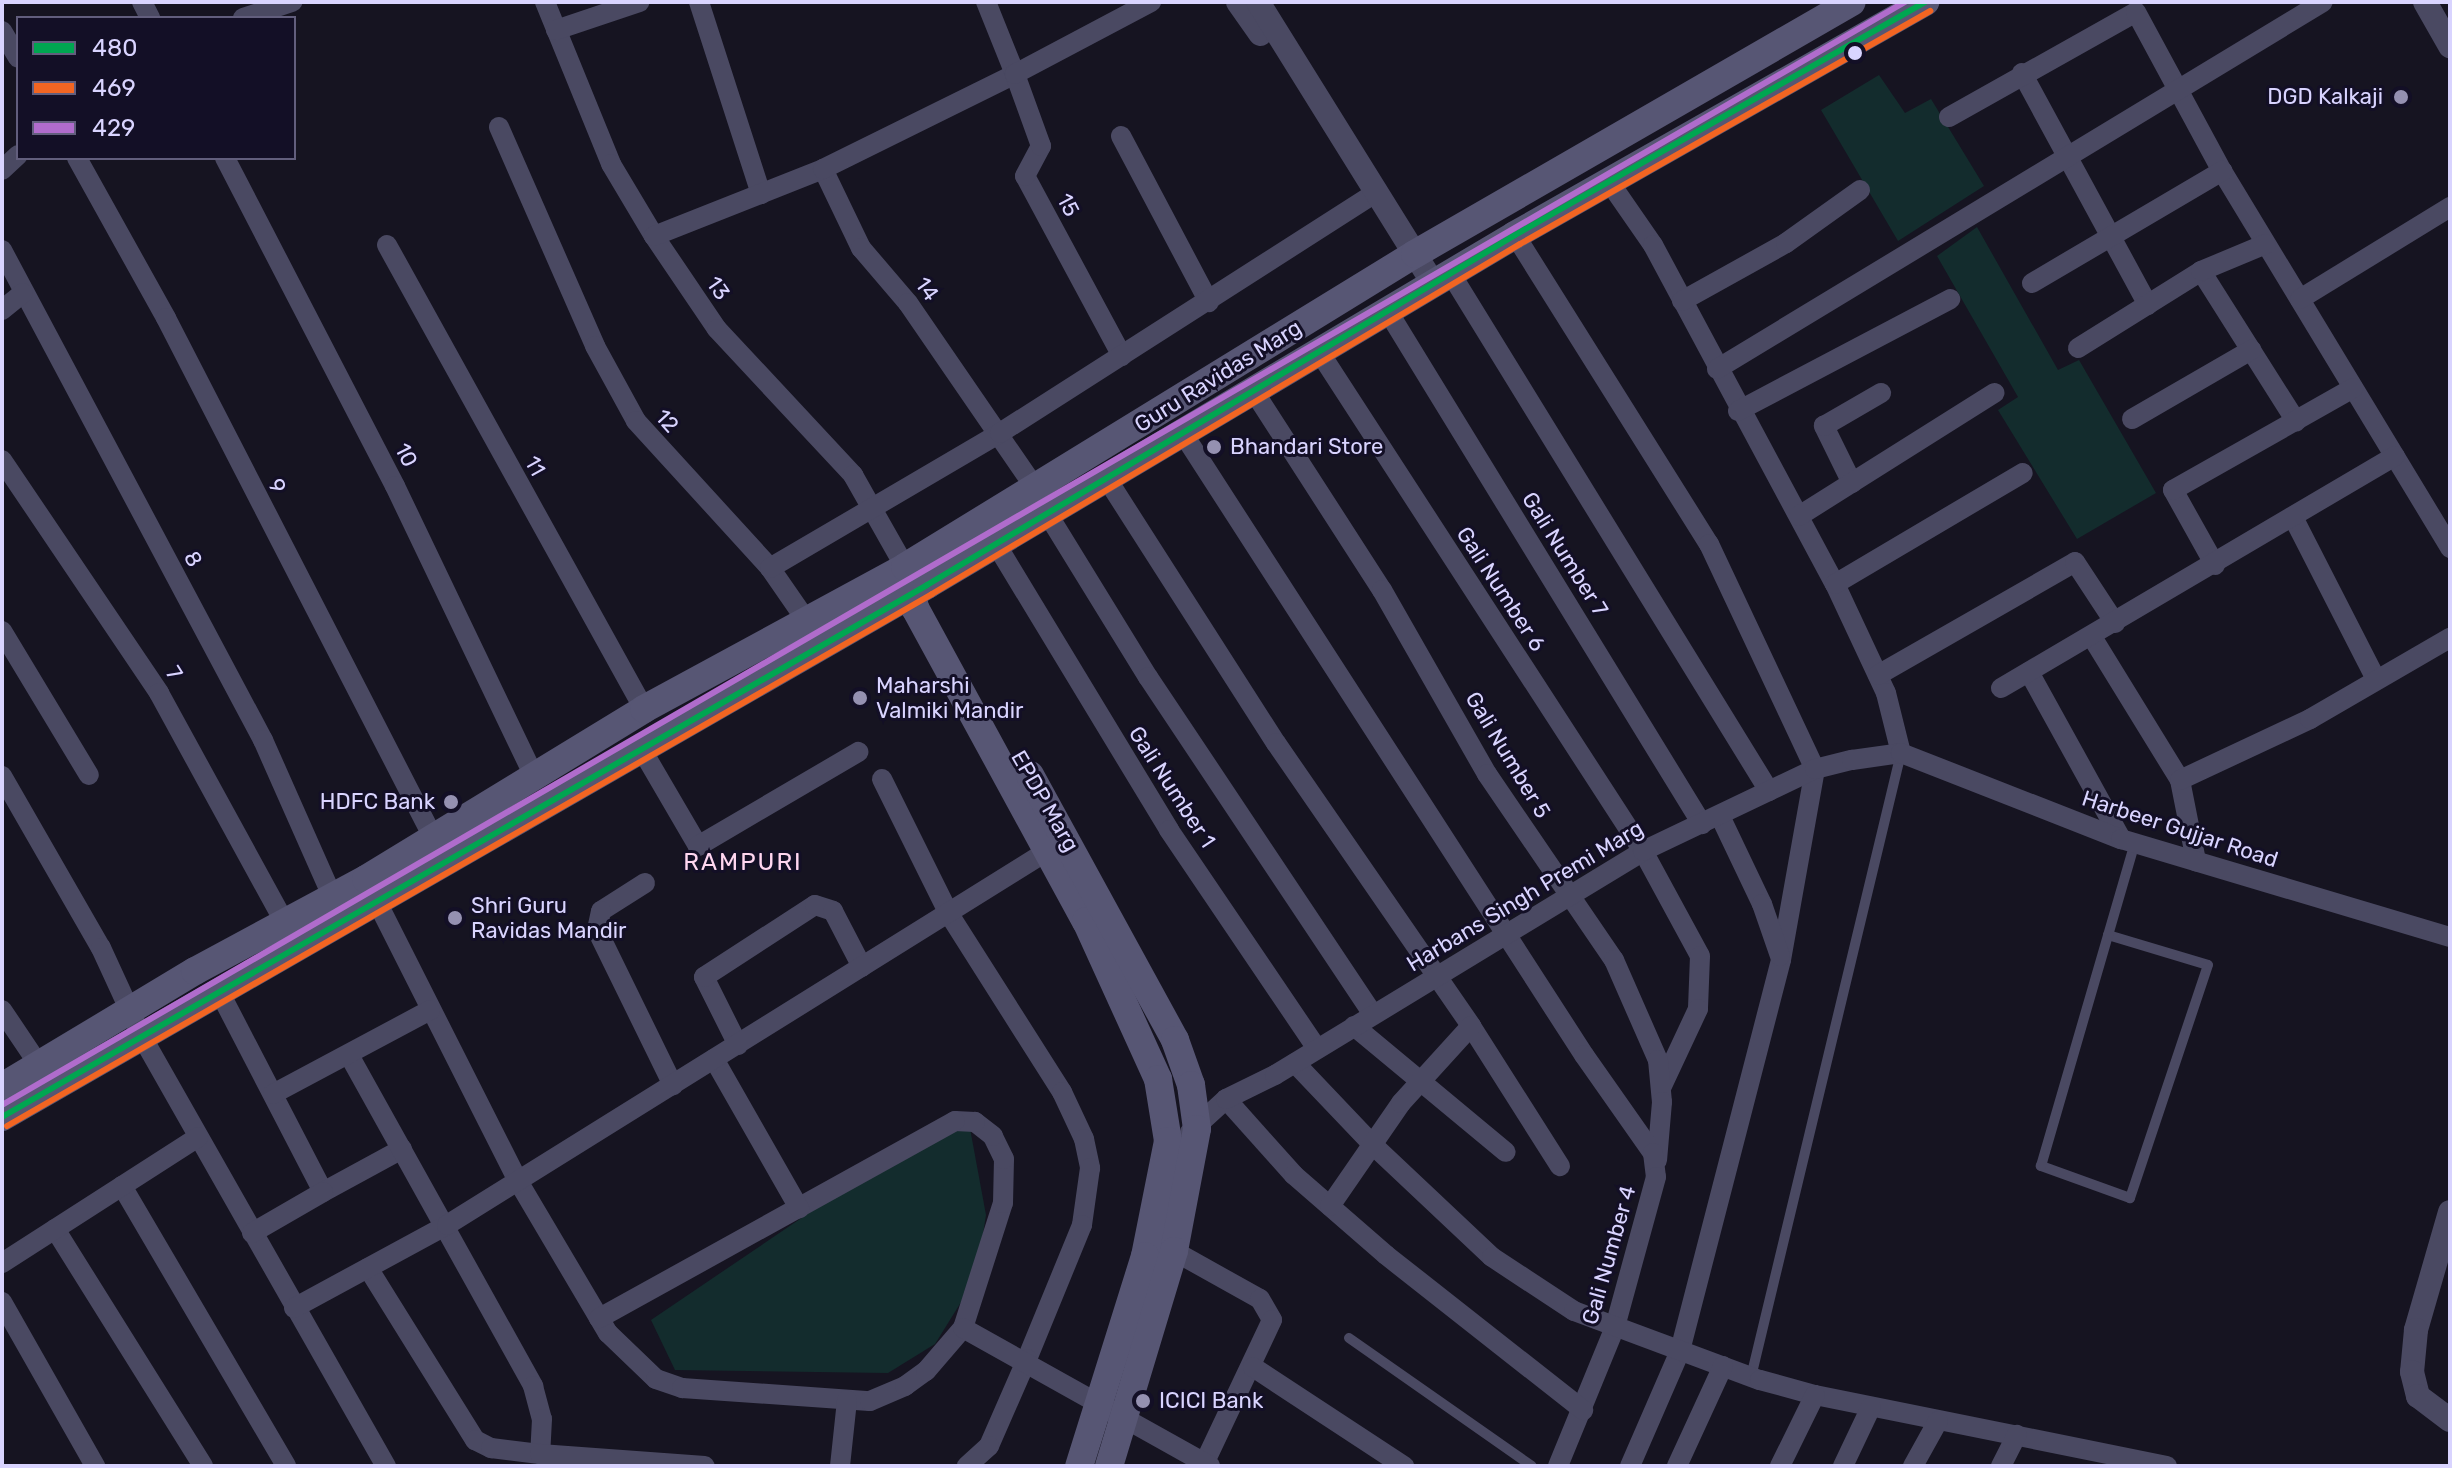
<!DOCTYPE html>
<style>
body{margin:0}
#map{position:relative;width:2452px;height:1468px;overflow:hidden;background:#161421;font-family:Rubik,sans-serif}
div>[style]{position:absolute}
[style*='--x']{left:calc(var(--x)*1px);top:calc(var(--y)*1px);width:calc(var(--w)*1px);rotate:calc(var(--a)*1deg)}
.green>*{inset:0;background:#132c2d}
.service>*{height:10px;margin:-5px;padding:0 5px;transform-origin:5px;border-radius:5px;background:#4a4962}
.minor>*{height:20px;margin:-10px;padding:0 10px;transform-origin:10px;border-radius:10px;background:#4a4962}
.tertiary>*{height:24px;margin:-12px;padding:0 12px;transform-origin:12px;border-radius:12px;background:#4a4962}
.secondary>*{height:28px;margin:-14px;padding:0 14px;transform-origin:14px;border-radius:14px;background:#575674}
.bus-1>*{height:6px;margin:-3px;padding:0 3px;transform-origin:3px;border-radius:3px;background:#00a651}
.bus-2>*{height:6px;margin:-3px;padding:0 3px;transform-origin:3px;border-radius:3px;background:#f26522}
.bus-3>*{height:6px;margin:-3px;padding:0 3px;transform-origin:3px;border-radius:3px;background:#b06ccc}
.dots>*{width:22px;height:22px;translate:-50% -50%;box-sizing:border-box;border:4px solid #130f26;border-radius:50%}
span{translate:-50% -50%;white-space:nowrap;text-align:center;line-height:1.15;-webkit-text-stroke:6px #130f26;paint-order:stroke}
.poi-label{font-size:22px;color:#d9d4ff}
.right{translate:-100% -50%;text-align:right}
.left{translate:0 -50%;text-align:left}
.street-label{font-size:22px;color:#d9d4ff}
.neighbourhood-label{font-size:24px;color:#ffd6f0;letter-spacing:2px}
.frame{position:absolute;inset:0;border:4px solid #d9d4ff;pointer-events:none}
.legend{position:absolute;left:16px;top:16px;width:280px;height:144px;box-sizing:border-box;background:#130f26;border:2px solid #625e7d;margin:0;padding:10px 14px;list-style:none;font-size:24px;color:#d9d4ff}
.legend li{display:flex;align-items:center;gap:16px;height:40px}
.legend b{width:40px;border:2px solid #625e7d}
</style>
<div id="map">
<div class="green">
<i style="clip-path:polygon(1879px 75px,1905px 113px,1931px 99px,1984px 186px,1898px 241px,1821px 110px)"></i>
<i style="clip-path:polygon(1977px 227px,2058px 370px,2079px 360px,2156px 493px,2077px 539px,1998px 410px,2018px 397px,1937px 256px)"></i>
<i style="clip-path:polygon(969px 1123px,986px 1215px,976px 1278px,935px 1344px,888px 1373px,675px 1370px,651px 1320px,831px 1198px)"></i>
</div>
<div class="service">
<i style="--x:2108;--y:935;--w:104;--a:16.7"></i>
<i style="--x:2208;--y:965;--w:246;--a:108.5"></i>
<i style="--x:2130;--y:1198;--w:95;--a:-160.2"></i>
<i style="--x:2041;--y:1166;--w:336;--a:-73.8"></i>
<i style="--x:1349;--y:1338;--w:223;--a:35"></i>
<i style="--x:1751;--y:1377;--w:642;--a:-76.48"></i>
</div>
<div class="minor">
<i style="--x:142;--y:2;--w:18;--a:63"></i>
<i style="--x:545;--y:2;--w:175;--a:67.8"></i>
<i style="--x:611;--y:164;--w:84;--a:59.2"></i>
<i style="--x:654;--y:236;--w:112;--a:55.9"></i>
<i style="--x:717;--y:329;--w:200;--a:47"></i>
<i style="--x:853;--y:475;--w:106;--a:60.5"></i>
<i style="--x:699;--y:2;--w:202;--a:72.1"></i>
<i style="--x:243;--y:18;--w:52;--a:-18.1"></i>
<i style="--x:556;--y:30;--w:88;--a:-18.6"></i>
<i style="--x:2;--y:31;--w:31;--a:59"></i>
<i style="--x:2022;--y:73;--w:264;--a:61.5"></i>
<i style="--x:1949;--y:117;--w:214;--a:-29.3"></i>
<i style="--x:2136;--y:12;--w:181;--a:61.6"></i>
<i style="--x:2222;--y:171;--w:441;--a:58.8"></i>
<i style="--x:499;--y:127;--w:239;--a:66.3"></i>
<i style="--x:595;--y:346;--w:85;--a:61.3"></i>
<i style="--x:636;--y:421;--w:199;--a:47.6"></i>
<i style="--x:770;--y:568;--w:63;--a:55.3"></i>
<i style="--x:1121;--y:136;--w:188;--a:62.1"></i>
<i style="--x:77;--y:158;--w:183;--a:60.9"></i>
<i style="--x:166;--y:318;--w:584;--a:62.78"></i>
<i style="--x:225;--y:158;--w:369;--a:62.6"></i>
<i style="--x:395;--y:486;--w:324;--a:64.4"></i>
<i style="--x:823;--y:169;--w:88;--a:64.3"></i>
<i style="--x:861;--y:248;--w:72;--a:49.5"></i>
<i style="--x:908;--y:303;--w:226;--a:55.5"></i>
<i style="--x:2;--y:170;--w:22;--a:-43"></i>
<i style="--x:1610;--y:183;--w:75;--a:55.3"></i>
<i style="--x:1653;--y:245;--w:385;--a:61.8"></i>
<i style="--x:1835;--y:584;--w:120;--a:64.9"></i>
<i style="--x:1886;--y:693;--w:62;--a:76"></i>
<i style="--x:1515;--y:235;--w:365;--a:57.9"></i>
<i style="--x:1709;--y:544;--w:249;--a:64.8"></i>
<i style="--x:1815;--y:769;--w:194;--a:100.1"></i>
<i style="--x:1781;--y:960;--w:404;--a:104.5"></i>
<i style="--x:1680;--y:1351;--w:125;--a:113.5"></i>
<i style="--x:654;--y:236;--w:182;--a:-21.6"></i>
<i style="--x:823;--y:169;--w:214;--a:-26.3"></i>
<i style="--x:1015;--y:74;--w:78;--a:-111.9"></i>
<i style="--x:387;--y:245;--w:530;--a:61.02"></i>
<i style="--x:2;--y:250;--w:555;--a:61.96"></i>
<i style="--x:263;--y:740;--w:171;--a:66.1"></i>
<i style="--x:2201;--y:271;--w:178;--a:57.7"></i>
<i style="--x:1451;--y:274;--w:607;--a:58.4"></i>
<i style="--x:2032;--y:283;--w:221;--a:-30.5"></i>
<i style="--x:2300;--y:299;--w:176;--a:-31.5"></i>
<i style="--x:1682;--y:301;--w:119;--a:-29.1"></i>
<i style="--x:1786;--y:243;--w:91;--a:-35.6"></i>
<i style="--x:2;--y:310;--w:27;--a:-39"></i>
<i style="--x:1387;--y:310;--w:603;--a:58.5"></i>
<i style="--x:2078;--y:348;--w:145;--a:-32"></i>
<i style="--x:2201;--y:271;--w:70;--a:-22.6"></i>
<i style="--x:1320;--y:353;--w:594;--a:57.03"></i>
<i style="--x:1643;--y:851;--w:119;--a:61.5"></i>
<i style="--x:1700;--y:956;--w:53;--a:92.2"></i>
<i style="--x:1698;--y:1009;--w:85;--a:115.1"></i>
<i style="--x:1122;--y:356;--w:204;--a:-118.3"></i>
<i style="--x:1025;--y:176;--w:34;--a:-62"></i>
<i style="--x:1041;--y:146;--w:77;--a:-109.9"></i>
<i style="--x:1015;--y:74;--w:154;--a:-27.9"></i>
<i style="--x:1717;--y:369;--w:708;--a:-31.2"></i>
<i style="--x:1253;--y:390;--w:238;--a:57.2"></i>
<i style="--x:1382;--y:590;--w:212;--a:60.3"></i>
<i style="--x:1487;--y:774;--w:225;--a:55.7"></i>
<i style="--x:1614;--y:960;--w:109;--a:66.3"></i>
<i style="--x:1658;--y:1060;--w:42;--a:84.6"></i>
<i style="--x:1662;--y:1102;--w:58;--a:94.9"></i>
<i style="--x:1738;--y:411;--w:240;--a:-27.8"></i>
<i style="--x:2132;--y:419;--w:138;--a:-30.1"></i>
<i style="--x:1182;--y:432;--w:741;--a:57.17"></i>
<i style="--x:1584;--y:1055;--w:120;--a:54.9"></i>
<i style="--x:1653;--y:1153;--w:24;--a:83"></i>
<i style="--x:1656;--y:1177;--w:156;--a:105.3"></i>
<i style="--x:1615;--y:1327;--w:150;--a:112.3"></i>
<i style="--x:2;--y:460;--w:281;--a:56"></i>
<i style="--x:159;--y:693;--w:262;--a:61.3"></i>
<i style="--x:1107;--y:479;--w:313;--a:57.4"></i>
<i style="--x:1276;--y:743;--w:344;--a:55.4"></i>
<i style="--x:1471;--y:1026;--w:166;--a:57.6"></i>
<i style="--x:1852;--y:483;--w:64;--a:-116.2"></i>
<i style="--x:1824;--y:426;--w:66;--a:-30.1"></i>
<i style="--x:1047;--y:513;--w:193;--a:58.4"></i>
<i style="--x:1148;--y:677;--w:405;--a:56.3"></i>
<i style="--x:1799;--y:516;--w:231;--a:-32.2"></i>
<i style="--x:2294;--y:519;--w:180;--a:62.9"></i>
<i style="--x:996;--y:544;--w:334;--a:58.8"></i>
<i style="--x:1169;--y:830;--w:264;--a:55.9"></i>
<i style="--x:2215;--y:565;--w:86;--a:-119.2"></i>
<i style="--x:2173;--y:490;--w:207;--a:-29.5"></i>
<i style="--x:770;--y:568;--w:267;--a:-30.4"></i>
<i style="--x:1000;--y:433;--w:447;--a:-32.6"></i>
<i style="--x:1835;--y:584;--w:218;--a:-30.6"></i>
<i style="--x:2;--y:631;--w:168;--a:58.9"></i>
<i style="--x:2092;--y:637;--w:168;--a:58.4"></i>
<i style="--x:2180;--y:780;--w:83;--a:78.8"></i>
<i style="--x:2029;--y:672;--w:191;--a:61.1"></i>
<i style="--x:1878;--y:675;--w:227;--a:-29.8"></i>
<i style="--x:2075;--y:562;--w:73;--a:56.7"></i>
<i style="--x:2001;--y:688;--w:457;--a:-30.5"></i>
<i style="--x:642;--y:750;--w:111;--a:59.7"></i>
<i style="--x:698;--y:846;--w:186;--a:-30.4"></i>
<i style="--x:2;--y:776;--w:198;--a:60.1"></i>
<i style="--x:101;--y:948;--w:96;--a:65.3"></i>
<i style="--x:141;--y:1035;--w:496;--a:60.4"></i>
<i style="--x:882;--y:779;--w:151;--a:63.6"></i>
<i style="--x:949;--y:914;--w:211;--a:57.6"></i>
<i style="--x:1062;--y:1092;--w:52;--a:64.9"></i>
<i style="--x:1084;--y:1139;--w:30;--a:78"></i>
<i style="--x:1090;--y:1168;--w:58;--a:98"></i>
<i style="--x:1082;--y:1225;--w:145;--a:112.3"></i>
<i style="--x:1027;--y:1359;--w:95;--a:113.6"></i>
<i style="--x:989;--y:1446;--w:30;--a:138"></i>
<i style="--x:2180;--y:780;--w:144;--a:-25.1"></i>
<i style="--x:2310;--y:719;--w:162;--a:-30.1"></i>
<i style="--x:1720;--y:816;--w:98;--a:64.5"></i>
<i style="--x:1762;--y:904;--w:55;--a:70.9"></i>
<i style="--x:645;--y:883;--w:52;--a:147.5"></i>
<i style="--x:601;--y:911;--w:19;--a:102"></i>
<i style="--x:597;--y:930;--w:173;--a:63.9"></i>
<i style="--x:371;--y:890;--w:326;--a:63.2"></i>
<i style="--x:518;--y:1181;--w:177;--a:59.4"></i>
<i style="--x:608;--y:1333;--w:66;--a:43.8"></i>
<i style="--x:656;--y:1379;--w:28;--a:19"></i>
<i style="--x:682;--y:1388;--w:188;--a:4"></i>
<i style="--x:870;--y:1401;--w:38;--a:-23"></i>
<i style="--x:905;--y:1386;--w:26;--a:-36"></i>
<i style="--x:926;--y:1371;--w:57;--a:-49.3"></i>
<i style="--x:963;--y:1328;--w:131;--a:-72.3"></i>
<i style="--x:1003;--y:1203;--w:44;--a:-88.7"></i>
<i style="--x:1004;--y:1159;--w:25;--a:-116"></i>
<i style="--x:993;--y:1136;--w:23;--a:-142"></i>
<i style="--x:975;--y:1122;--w:20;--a:-177"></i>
<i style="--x:955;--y:1121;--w:407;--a:151"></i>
<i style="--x:219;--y:991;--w:226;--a:62.6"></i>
<i style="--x:323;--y:1192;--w:90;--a:-28.6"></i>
<i style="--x:2;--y:1010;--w:66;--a:56.1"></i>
<i style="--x:1354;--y:1026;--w:197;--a:39.7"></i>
<i style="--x:738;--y:1045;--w:76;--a:-116.6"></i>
<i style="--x:704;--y:977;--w:132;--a:-33"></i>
<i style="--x:815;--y:905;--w:19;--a:18"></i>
<i style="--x:833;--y:911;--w:63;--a:62.6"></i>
<i style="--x:349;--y:1055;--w:379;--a:60.9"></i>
<i style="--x:533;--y:1386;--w:34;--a:75"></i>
<i style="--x:542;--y:1419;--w:35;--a:93"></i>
<i style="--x:714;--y:1059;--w:172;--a:60.3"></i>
<i style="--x:1295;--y:1063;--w:113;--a:46.4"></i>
<i style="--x:1373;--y:1145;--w:163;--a:43.3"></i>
<i style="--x:1492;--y:1257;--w:98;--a:33.4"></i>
<i style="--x:1574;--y:1311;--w:198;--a:20.4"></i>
<i style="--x:1760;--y:1380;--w:57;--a:15.3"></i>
<i style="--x:1815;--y:1395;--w:359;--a:11.4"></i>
<i style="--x:273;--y:1094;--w:178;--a:-28.1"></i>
<i style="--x:1226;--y:1099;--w:102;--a:48.2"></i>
<i style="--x:1294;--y:1175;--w:122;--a:41"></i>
<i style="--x:1386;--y:1255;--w:251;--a:38.2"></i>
<i style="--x:1190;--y:1132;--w:49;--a:-42.5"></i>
<i style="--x:1226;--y:1099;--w:55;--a:-26.1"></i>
<i style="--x:1275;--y:1075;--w:431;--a:-31.3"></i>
<i style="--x:1643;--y:851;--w:191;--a:-25.5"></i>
<i style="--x:1815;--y:769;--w:38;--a:-14"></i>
<i style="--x:1852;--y:760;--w:49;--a:-8.1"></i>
<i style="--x:1901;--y:753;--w:236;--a:21.4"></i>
<i style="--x:2121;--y:839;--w:343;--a:16.6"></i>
<i style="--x:122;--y:1186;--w:324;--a:59.6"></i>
<i style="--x:1330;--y:1206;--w:125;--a:-55.4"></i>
<i style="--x:1401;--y:1103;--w:104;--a:-47.7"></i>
<i style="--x:55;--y:1229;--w:279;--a:58"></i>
<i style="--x:252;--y:1233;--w:82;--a:-30"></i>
<i style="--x:1174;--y:1251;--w:98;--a:29.2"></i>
<i style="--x:1260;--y:1299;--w:24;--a:60"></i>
<i style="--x:1272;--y:1320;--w:161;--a:115.3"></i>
<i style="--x:2;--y:1263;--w:233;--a:-32.7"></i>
<i style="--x:368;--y:1268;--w:203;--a:58.1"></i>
<i style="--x:475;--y:1440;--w:18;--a:27"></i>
<i style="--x:491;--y:1448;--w:49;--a:7"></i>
<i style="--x:540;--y:1454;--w:165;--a:4.2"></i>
<i style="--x:2;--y:1302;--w:189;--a:60.4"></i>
<i style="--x:294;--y:1308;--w:174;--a:-28.5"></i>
<i style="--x:447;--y:1225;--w:719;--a:-31.92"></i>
<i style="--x:963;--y:1328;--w:283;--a:29.2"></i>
<i style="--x:1253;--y:1367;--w:181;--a:33.3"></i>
<i style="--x:840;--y:1466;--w:66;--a:-83.9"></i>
<i style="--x:1677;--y:1466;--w:110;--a:-65.3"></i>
<i style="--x:1780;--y:1466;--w:79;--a:-63.8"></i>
<i style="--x:1843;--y:1466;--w:65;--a:-64.6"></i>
<i style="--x:1913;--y:1466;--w:51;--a:-60.9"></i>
<i style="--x:2001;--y:1466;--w:35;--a:-63"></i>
</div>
<div class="tertiary">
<i style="--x:1238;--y:2;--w:39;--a:55"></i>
<i style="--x:1258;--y:2;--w:331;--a:58.1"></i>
<i style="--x:2425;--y:2;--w:51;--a:60.4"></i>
<i style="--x:2450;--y:1212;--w:123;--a:106.1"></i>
<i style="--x:2416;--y:1330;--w:42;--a:95.4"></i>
<i style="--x:2412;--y:1372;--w:25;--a:76"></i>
<i style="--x:2418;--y:1396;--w:40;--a:37"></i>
</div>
<div class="secondary">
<i style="--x:909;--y:577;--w:32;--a:79"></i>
<i style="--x:915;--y:608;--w:357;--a:61.4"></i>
<i style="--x:1086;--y:921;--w:174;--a:65.5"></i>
<i style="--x:1158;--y:1079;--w:63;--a:80.8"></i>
<i style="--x:1168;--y:1141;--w:117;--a:101.3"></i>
<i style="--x:1145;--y:1256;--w:220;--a:107.4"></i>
<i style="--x:1030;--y:775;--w:302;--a:61.3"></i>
<i style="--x:1175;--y:1040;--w:48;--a:70.4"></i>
<i style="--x:1191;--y:1085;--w:44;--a:82.2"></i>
<i style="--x:1197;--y:1129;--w:124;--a:100.7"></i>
<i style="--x:1174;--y:1251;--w:225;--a:106.8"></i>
<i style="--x:2;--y:1087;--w:225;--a:-31"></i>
<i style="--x:195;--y:971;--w:194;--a:-28.3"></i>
<i style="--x:366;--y:879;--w:326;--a:-31.4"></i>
<i style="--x:644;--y:709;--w:297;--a:-28.5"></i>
<i style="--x:905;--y:567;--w:598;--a:-31.54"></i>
<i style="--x:1415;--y:254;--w:504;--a:-29.97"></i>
<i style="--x:2;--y:1117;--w:1067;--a:-29.9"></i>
<i style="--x:927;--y:585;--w:684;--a:-30.76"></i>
<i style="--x:1515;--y:235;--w:472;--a:-29.6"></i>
</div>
<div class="bus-1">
<i style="--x:2;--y:1117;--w:1067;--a:-29.9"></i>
<i style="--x:927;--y:585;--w:684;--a:-30.76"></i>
<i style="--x:1515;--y:235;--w:472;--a:-29.6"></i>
</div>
<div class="bus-2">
<i style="--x:7;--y:1126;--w:1067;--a:-29.9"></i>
<i style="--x:932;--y:594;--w:684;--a:-30.76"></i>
<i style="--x:1520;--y:244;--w:472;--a:-29.6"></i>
</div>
<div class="bus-3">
<i style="--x:2;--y:1105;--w:2200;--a:-30.1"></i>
</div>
<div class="dots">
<i style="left:1855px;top:53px;background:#d9d4ff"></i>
<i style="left:2401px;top:97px;background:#9591b1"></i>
<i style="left:1214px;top:447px;background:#9591b1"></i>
<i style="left:860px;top:698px;background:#9591b1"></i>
<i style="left:451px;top:802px;background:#9591b1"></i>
<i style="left:455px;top:918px;background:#9591b1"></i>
<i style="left:1143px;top:1401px;background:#9591b1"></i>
</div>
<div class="poi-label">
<span class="right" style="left:2383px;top:97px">DGD Kalkaji</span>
<span class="left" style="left:1230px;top:447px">Bhandari Store</span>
<span class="left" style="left:876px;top:698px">Maharshi<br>Valmiki Mandir</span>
<span class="right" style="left:435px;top:802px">HDFC Bank</span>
<span class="left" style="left:471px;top:918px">Shri Guru<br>Ravidas Mandir</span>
<span class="left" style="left:1159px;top:1401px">ICICI Bank</span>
</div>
<div class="street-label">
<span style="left:1068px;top:205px;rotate:62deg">15</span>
<span style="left:718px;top:288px;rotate:55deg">13</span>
<span style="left:927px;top:289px;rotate:55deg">14</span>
<span style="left:1218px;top:376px;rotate:-32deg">Guru Ravidas Marg</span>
<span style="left:667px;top:421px;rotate:48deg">12</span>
<span style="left:406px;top:455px;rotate:63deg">10</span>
<span style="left:535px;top:466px;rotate:61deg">11</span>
<span style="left:277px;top:486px;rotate:63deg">9</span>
<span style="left:1565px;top:554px;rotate:58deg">Gali Number 7</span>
<span style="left:193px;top:559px;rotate:62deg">8</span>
<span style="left:1501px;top:589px;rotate:57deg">Gali Number 6</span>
<span style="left:174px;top:673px;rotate:57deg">7</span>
<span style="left:1508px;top:755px;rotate:59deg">Gali Number 5</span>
<span style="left:1172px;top:787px;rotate:57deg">Gali Number 1</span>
<span style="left:1045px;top:801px;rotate:60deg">EPDP Marg</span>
<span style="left:2180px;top:829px;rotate:18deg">Harbeer Gujjar Road</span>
<span style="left:1525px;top:896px;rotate:-31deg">Harbans Singh Premi Marg</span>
<span style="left:1609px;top:1255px;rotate:-74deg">Gali Number 4</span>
</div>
<div class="neighbourhood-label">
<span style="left:743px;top:863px">RAMPURI</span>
</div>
<div class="frame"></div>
<ul class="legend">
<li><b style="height:10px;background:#00a651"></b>480</li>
<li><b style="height:10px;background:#f26522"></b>469</li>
<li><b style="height:10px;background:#b06ccc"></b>429</li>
</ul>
</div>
